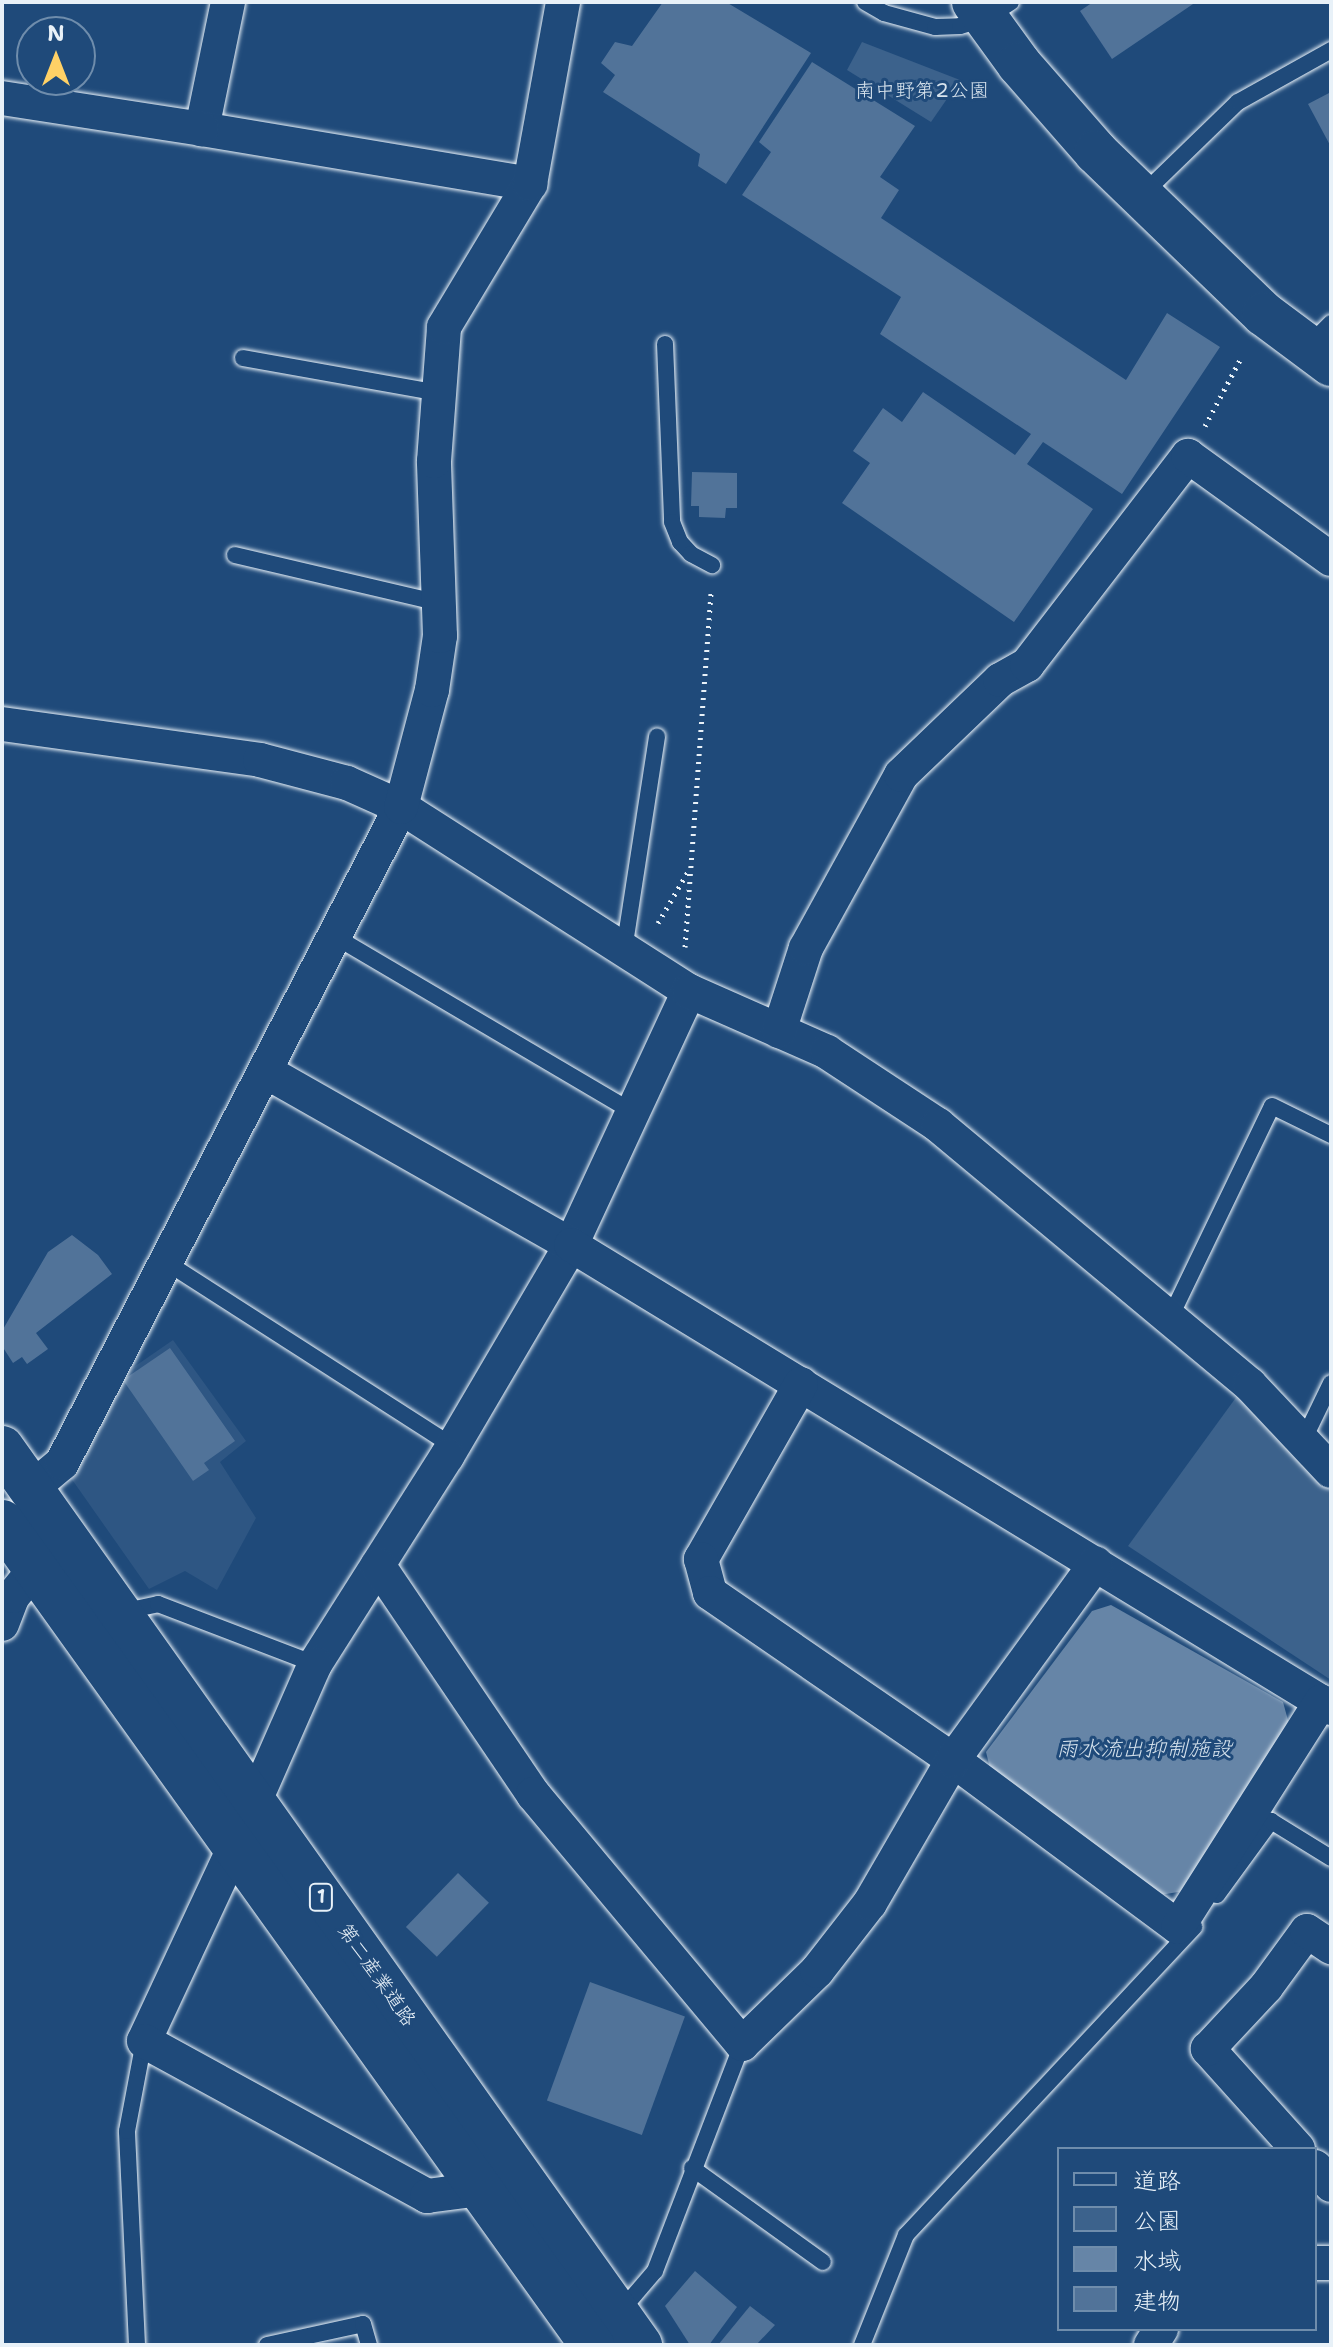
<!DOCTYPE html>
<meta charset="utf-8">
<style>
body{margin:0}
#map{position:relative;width:1333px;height:2347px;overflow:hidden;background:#1f4a7a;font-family:"Shantell Sans","Klee One",sans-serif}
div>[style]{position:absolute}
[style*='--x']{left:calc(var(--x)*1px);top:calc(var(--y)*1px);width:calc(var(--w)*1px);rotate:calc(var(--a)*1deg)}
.built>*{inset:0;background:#2e5683}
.green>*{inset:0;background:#3c628c}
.water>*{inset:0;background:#6685a7}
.building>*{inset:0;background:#517399;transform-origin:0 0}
.path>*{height:5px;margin-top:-2.5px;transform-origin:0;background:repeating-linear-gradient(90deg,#e8f1f8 0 2px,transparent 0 8px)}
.roads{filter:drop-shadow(0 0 2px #e8f1f8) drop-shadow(0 0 2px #e8f1f8)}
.lane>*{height:16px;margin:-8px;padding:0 8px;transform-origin:8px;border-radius:8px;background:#1f4a7a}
.street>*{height:34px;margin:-17px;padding:0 17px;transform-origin:17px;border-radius:17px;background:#1f4a7a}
.secondary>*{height:44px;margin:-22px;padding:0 22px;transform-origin:22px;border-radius:22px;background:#1f4a7a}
.primary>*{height:44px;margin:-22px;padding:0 22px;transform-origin:22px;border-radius:22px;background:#1f4a7a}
span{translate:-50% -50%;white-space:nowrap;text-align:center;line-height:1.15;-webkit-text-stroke:6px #1f4a7a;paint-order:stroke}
.shield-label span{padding:2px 6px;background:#1f4a7a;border:2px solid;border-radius:6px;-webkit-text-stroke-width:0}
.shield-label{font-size:18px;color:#e8f1f8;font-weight:700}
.park-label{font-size:20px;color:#d7e3ed}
.street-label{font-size:20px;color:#e8f1f8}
.water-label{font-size:22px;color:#d4e1ec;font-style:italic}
.frame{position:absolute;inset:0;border:4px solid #e8f1f8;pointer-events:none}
.legend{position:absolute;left:1057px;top:2147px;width:260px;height:184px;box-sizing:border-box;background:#1f4a7a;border:2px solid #6f8dac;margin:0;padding:10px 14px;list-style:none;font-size:24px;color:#e8f1f8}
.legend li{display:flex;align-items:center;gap:16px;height:40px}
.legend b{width:40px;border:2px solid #6f8dac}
.north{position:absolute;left:16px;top:16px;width:80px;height:80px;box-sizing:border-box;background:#1f4a7a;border:2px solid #6f8dac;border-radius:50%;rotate:0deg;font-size:22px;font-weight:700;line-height:32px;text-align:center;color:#e8f1f8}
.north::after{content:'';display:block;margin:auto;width:28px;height:36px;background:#ffd166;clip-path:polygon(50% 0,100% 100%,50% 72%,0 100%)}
</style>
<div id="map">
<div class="built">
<i style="clip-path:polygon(173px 1340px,246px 1441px,220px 1462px,256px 1518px,217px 1590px,185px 1571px,149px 1589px,66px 1471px,118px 1378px)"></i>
</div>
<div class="green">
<i style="clip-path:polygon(862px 42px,960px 80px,931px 122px,847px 70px)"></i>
<i style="clip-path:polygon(1240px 1392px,1331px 1482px,1331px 1680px,1128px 1546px)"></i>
</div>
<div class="water">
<i style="clip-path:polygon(1111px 1605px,1283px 1702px,1289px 1724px,1184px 1891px,1160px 1895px,991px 1772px,986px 1752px,1092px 1611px)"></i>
</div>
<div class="building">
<i style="clip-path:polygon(663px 2px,726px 2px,811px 53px,726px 184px,698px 166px,700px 154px,603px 92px,615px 75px,601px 63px,615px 42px,632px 46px)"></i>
<i style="clip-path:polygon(1093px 2px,1196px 2px,1112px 59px,1080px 11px)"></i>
<i style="clip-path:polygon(812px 62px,915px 126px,880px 177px,899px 190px,881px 218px,1126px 380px,1167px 313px,1220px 347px,1122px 494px,1043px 442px,1027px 464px,1093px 509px,1014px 622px,842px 503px,870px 463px,853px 451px,883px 408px,902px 422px,923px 392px,1015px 455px,1031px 434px,880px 334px,901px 297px,742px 195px,771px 152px,759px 142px)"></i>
<i style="clip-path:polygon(1331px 92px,1331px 147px,1308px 104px)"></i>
<i style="clip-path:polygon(692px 472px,737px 473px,737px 508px,726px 508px,725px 518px,699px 517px,699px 506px,691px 506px)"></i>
<i style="clip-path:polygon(72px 1235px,98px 1255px,112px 1274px,36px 1333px,48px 1349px,27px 1364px,22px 1357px,13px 1363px,2px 1346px,2px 1331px,48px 1252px)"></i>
<i style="clip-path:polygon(170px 1348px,235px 1441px,204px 1463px,209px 1470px,193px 1481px,123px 1380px)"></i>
<i style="left:458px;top:1873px;width:43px;height:75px;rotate:44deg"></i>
<i style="left:590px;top:1982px;width:101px;height:126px;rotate:20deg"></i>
<i style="clip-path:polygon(695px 2271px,737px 2307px,709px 2345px,690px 2345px,665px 2306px)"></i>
<i style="clip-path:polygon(750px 2306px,775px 2325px,756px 2345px,718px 2345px)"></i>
</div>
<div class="path">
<i style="--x:1205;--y:426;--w:75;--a:-62.1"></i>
<i style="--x:658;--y:923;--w:61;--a:-59.7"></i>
<i style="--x:685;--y:947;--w:358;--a:-85.8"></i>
</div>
<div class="roads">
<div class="lane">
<i style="--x:865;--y:2;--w:22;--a:30"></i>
<i style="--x:884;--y:13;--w:53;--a:15.4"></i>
<i style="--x:935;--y:27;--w:25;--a:-2"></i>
<i style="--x:960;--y:26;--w:26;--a:-16"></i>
<i style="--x:985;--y:19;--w:31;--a:-33"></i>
<i style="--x:1143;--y:194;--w:132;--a:-44.1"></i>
<i style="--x:1238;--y:102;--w:107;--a:-29.2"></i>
<i style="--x:665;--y:344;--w:178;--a:87.7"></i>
<i style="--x:672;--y:522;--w:22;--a:68"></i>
<i style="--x:680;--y:542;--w:16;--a:47"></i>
<i style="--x:691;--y:554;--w:24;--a:28"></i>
<i style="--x:1309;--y:345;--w:31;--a:-45"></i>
<i style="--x:243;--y:358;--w:199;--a:10.1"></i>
<i style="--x:235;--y:555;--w:210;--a:13.2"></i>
<i style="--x:334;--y:936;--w:347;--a:30.5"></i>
<i style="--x:624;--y:950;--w:216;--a:-81.2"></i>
<i style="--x:166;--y:1262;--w:341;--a:32.7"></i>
<i style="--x:1169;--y:1320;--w:237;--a:-64.3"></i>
<i style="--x:1272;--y:1106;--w:66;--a:26.2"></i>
<i style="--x:1303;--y:1441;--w:64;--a:-64.2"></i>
<i style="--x:121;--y:1612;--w:38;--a:-12"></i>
<i style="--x:158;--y:1604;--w:168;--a:20.9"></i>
<i style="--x:1217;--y:1895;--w:92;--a:-53.9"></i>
<i style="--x:1271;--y:1821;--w:70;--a:31.7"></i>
<i style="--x:692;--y:2168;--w:161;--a:35.7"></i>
<i style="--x:619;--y:2313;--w:55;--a:-49.4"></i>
<i style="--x:655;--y:2271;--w:243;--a:-69"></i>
<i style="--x:137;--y:2345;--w:214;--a:-92.7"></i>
<i style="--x:127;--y:2131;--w:92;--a:-79.3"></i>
<i style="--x:267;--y:2345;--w:98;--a:-12.3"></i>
<i style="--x:363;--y:2324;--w:22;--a:74"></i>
<i style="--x:862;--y:2345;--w:118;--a:-68.2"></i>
<i style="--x:906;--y:2235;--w:422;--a:-46.9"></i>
</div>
<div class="street">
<i style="--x:228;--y:2;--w:130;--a:101.6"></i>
<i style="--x:202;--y:129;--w:333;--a:9.5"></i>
<i style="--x:2;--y:98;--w:202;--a:8.8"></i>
<i style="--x:2;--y:724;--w:260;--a:7.9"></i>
<i style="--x:260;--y:760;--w:90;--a:14.8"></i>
<i style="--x:347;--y:783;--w:59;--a:24"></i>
<i style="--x:401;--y:807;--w:342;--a:32.6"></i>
<i style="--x:689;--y:991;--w:280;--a:114.9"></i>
<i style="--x:571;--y:1245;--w:245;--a:120.4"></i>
<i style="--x:447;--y:1456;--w:246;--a:122.4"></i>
<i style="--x:315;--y:1664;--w:152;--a:113.7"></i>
<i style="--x:689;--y:991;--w:151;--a:23.8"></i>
<i style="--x:827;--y:1052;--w:133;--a:33.3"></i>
<i style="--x:938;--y:1125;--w:406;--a:39.8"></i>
<i style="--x:1250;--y:1385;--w:118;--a:46.7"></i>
<i style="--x:779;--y:1031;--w:87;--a:-72"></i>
<i style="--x:806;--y:948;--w:197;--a:-61.2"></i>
<i style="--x:901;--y:775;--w:137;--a:-43.8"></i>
<i style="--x:1000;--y:680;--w:31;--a:-29"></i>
<i style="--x:1027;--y:665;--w:264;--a:-52.4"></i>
<i style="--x:1188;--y:456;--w:176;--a:35.8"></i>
<i style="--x:265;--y:1071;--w:352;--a:29.6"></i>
<i style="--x:571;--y:1245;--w:890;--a:31.35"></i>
<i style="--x:801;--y:1384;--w:202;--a:119.7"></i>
<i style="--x:701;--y:1559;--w:35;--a:75"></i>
<i style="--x:710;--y:1593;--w:295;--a:34.5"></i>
<i style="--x:953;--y:1760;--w:280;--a:36.6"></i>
<i style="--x:1178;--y:1927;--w:267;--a:-57.6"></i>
<i style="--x:31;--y:1489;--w:40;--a:-40"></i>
<i style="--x:62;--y:1463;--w:738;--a:-62.67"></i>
<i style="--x:401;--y:807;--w:121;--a:-75.2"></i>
<i style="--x:432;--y:690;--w:55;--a:-81.6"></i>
<i style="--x:440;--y:636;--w:175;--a:-92"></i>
<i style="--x:434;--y:461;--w:134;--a:-85.7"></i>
<i style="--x:444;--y:327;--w:167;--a:-59"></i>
<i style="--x:530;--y:184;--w:185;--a:-79.7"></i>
<i style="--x:378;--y:1565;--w:277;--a:55.9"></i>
<i style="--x:533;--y:1794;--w:326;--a:50.1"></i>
<i style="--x:742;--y:2044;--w:105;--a:-44.2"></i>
<i style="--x:817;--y:1971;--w:86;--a:-52.1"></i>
<i style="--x:870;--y:1903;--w:165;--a:-59.9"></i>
<i style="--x:953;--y:1760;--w:243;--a:-54"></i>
<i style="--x:2;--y:1624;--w:30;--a:-69"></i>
<i style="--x:13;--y:1596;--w:35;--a:-51"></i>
<i style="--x:235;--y:1846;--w:215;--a:115"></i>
<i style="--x:144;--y:2041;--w:323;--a:28.7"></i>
<i style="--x:427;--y:2196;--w:52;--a:-7.7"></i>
<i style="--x:1298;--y:2149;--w:135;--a:-132"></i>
<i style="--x:1208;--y:2049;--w:85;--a:-46.9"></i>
<i style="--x:1266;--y:1987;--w:69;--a:-53.8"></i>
<i style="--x:1307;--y:1931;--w:29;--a:34"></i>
<i style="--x:1315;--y:2167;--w:24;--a:48"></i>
<i style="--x:1315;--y:2263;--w:16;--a:0"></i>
<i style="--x:1151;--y:2345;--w:19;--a:-58"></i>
</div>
<div class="secondary">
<i style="--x:974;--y:2;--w:77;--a:54"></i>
<i style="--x:1019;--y:64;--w:117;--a:48.8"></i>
<i style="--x:1096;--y:152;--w:233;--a:44"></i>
<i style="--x:1264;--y:314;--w:84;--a:36.7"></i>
</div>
<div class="primary">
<i style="--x:2;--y:1448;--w:1101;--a:54.58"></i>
<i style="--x:2;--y:1522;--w:1013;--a:54.36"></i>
</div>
</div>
<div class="shield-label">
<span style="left:321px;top:1897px">1</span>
</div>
<div class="park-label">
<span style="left:922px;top:90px">南中野第2公園</span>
</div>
<div class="street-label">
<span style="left:377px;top:1975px;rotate:55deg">第二産業道路</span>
</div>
<div class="water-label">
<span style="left:1144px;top:1749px">雨水流出抑制施設</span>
</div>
<div class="frame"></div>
<ul class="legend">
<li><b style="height:10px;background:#1f4a7a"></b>道路</li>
<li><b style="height:22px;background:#3c628c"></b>公園</li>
<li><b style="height:22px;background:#6685a7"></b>水域</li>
<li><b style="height:22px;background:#517399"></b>建物</li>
</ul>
<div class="north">N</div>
</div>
